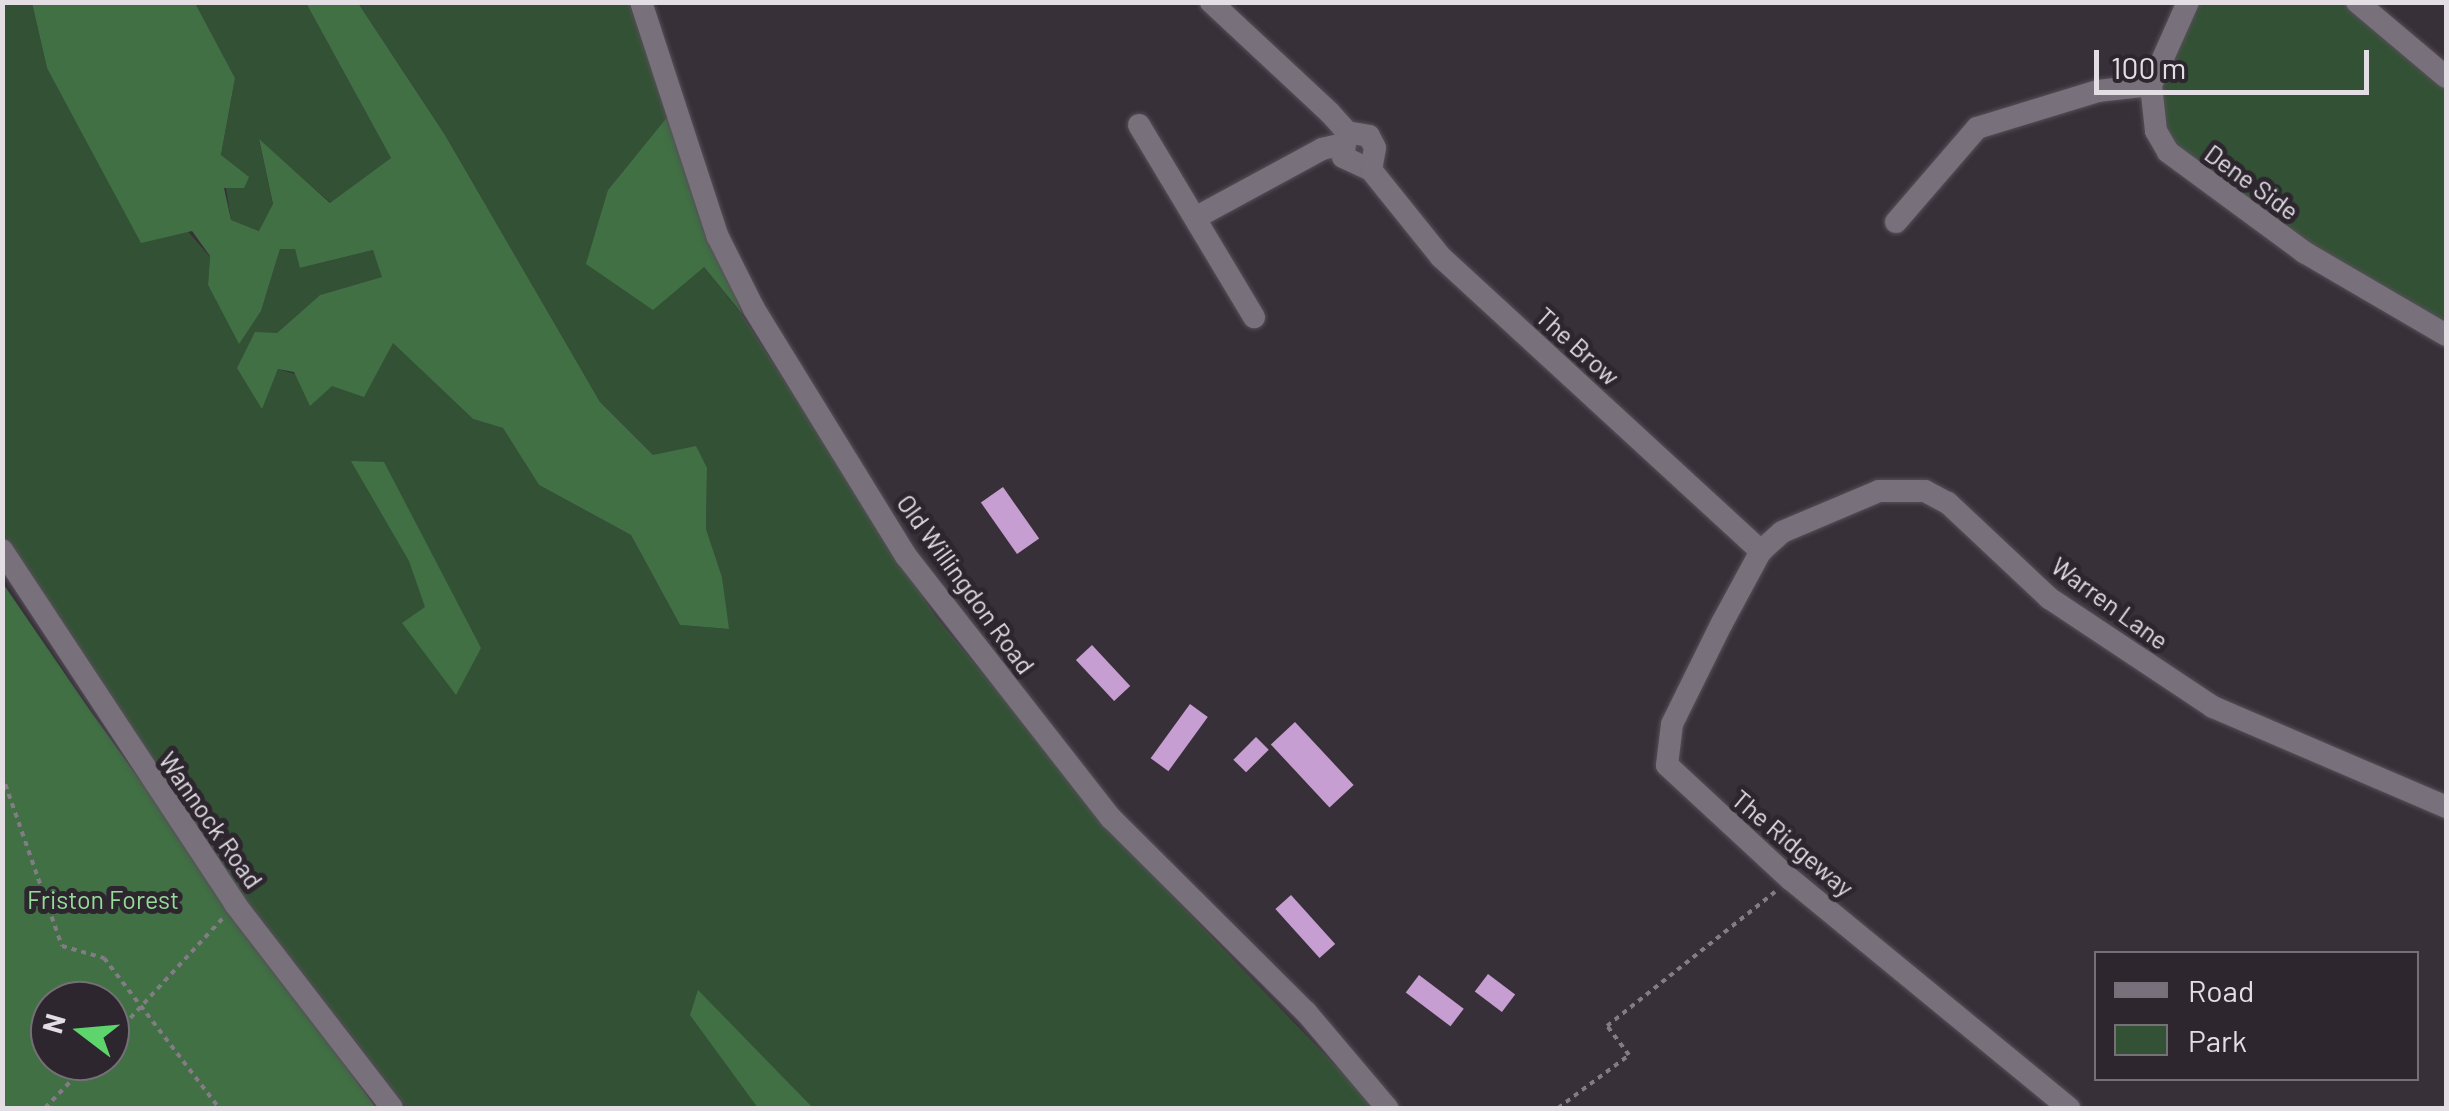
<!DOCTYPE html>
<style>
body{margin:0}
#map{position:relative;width:2449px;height:1111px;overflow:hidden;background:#383039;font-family:Barlow,sans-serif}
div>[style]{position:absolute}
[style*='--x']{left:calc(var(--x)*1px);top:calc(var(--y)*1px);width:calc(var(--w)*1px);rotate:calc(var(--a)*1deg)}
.green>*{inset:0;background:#335235}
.forest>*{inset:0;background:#407044}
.building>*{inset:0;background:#c79ed2;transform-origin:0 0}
.path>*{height:4px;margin-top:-2px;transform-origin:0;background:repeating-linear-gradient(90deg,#827c84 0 5px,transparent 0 10px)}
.roads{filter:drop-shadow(0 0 2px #564f58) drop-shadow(0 0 2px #564f58)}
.minor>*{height:22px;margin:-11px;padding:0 11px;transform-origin:11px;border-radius:11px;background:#78707a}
span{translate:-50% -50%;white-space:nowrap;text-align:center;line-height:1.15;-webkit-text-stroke:10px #2d262f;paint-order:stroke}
.street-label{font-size:25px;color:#e2dee4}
.park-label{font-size:25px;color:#95dc99}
.frame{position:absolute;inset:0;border:5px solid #e2dee4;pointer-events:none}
.legend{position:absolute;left:2094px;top:951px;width:325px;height:130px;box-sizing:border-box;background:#2d262f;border:2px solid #757077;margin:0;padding:12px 18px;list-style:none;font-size:30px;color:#e2dee4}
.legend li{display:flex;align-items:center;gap:20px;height:50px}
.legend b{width:50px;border:2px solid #757077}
.north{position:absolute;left:30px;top:981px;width:100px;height:100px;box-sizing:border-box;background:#2d262f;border:2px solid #757077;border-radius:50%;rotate:286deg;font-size:28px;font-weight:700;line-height:40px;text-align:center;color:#e2dee4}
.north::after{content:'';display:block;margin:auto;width:35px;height:45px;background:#5dd56c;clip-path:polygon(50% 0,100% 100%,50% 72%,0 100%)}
.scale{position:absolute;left:2094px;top:50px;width:275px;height:45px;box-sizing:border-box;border:5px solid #e2dee4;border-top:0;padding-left:12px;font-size:30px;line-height:35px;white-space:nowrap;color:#e2dee4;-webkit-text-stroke:8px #2d262f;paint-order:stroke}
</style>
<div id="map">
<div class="green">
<i style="clip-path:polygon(2px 3px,32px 3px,47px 68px,210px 257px,208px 285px,239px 343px,261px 311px,280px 249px,295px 249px,301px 268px,373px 250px,383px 277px,320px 295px,277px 333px,262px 408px,278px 369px,332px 385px,392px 342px,473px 419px,503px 428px,539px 485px,631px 535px,680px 625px,728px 629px,722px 577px,706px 529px,707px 468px,653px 455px,600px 402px,445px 135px,358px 3px,629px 3px,668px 116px,608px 190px,703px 266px,743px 316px,936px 617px,1134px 856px,1376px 1108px,407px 1108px,234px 884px,3px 533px)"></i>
<i style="clip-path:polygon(195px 3px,306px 3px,391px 158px,331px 203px,259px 140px,273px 205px,260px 231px,231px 220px,221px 156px,235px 78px)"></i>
<i style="clip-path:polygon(2197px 3px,2344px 3px,2446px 88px,2446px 326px,2312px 249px,2169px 140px,2158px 79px)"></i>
</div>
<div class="forest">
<i style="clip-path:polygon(32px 3px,195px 3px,235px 78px,221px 155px,249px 177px,244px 188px,224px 188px,231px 220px,259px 231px,273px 204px,259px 139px,330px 203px,391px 158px,306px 3px,358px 3px,445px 135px,600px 402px,653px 455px,696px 446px,707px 468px,706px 529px,722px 577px,729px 629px,680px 625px,631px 535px,539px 485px,503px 428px,473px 419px,393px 343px,364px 397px,332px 386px,310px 406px,294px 372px,278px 369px,262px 409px,237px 368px,255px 332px,277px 333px,320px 295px,382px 277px,373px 250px,300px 268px,295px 249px,280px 249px,261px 311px,239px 344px,208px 285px,210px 256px,192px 231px,141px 243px,47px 68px)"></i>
<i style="clip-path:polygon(668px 116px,694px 193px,743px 315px,704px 267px,653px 310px,586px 264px,608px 190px)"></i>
<i style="clip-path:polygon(351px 461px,384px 462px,481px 648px,456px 695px,402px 623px,425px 607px,409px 561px)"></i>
<i style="clip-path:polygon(evenodd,2px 582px,89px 709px,376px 1108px,3px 1108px,2px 582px,50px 1001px,110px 1001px,110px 1061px,50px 1061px,50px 1001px)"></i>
<i style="clip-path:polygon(698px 990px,813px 1108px,758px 1108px,690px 1015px)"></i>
</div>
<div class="building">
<i style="left:1003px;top:487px;width:63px;height:27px;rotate:55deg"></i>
<i style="left:1092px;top:645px;width:56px;height:22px;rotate:47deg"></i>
<i style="left:1190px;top:704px;width:22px;height:67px;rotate:36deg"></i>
<i style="left:1295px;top:722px;width:86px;height:33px;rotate:47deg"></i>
<i style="left:1256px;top:737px;width:18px;height:32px;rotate:45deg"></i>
<i style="left:1291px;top:895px;width:66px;height:21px;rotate:48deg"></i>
<i style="left:1488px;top:974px;width:34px;height:22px;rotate:37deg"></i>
<i style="left:1419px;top:975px;width:56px;height:22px;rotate:37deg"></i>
</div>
<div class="path">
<i style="--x:2;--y:775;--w:181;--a:70.7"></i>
<i style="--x:62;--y:946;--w:44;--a:15.9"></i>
<i style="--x:104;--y:958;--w:189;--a:52.5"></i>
<i style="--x:110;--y:1040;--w:165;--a:-47.2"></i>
<i style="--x:45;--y:1108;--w:65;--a:-46.2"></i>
<i style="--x:1558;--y:1108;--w:89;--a:-36.7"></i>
<i style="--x:1629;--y:1055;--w:36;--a:-127"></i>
<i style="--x:1607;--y:1026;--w:215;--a:-38.6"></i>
</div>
<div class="roads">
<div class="minor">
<i style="--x:641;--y:2;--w:247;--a:71.9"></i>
<i style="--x:718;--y:237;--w:80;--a:63.4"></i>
<i style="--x:754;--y:309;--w:290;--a:58.4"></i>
<i style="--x:906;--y:556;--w:333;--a:52"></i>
<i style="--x:1111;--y:818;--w:275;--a:44.9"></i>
<i style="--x:1306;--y:1012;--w:126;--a:49.8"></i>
<i style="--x:1211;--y:2;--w:163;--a:43"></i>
<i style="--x:1330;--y:113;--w:25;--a:48"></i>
<i style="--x:1347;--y:132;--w:25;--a:99"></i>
<i style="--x:1343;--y:157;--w:31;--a:25"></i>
<i style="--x:1371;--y:170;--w:112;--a:51.2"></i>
<i style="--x:1441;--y:257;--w:435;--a:42.6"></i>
<i style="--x:2188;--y:2;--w:91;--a:114"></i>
<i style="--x:2151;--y:85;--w:46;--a:83.8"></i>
<i style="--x:2156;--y:131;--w:24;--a:60"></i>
<i style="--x:2168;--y:152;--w:169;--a:36.3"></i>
<i style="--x:2304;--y:252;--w:164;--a:30.3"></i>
<i style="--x:2357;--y:2;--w:116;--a:40.1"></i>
<i style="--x:1139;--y:125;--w:224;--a:59.1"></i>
<i style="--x:1347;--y:132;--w:22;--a:10"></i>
<i style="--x:1369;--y:136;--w:13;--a:63"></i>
<i style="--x:1375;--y:148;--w:22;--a:100"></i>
<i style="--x:1195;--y:218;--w:145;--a:-28.5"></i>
<i style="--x:1322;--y:149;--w:22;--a:-13"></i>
<i style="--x:1896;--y:222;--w:124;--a:-49.2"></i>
<i style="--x:1977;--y:128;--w:127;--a:-17"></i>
<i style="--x:2098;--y:91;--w:53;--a:-6.5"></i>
<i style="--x:2;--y:550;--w:424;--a:56.6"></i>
<i style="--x:235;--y:904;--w:257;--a:52.4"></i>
<i style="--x:2069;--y:1108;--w:360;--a:-140.6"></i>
<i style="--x:1791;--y:880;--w:169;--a:-137.2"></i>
<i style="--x:1667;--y:765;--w:41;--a:-83"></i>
<i style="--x:1672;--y:724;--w:113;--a:-63.7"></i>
<i style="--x:1722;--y:623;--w:82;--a:-61.6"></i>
<i style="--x:1761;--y:551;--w:28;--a:-42"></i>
<i style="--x:1782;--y:532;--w:105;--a:-22.9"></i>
<i style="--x:1879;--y:491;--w:46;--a:0"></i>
<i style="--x:1925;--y:491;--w:26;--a:28"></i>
<i style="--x:1948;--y:503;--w:139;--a:43.2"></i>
<i style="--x:2049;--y:598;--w:197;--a:33.6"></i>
<i style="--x:2213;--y:707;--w:254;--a:23.2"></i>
</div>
</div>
<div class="street-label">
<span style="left:2252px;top:182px;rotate:36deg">Dene Side</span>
<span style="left:1578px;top:346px;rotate:42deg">The Brow</span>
<span style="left:966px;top:584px;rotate:54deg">Old Willingdon Road</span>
<span style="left:2110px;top:603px;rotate:36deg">Warren Lane</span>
<span style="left:211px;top:820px;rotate:55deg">Wannock Road</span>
<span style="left:1793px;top:843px;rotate:40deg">The Ridgeway</span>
</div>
<div class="park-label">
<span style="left:103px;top:899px">Friston Forest</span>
</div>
<div class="frame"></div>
<ul class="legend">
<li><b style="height:12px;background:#78707a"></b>Road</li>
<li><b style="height:28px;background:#335235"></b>Park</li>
</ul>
<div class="north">N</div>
<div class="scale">100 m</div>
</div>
